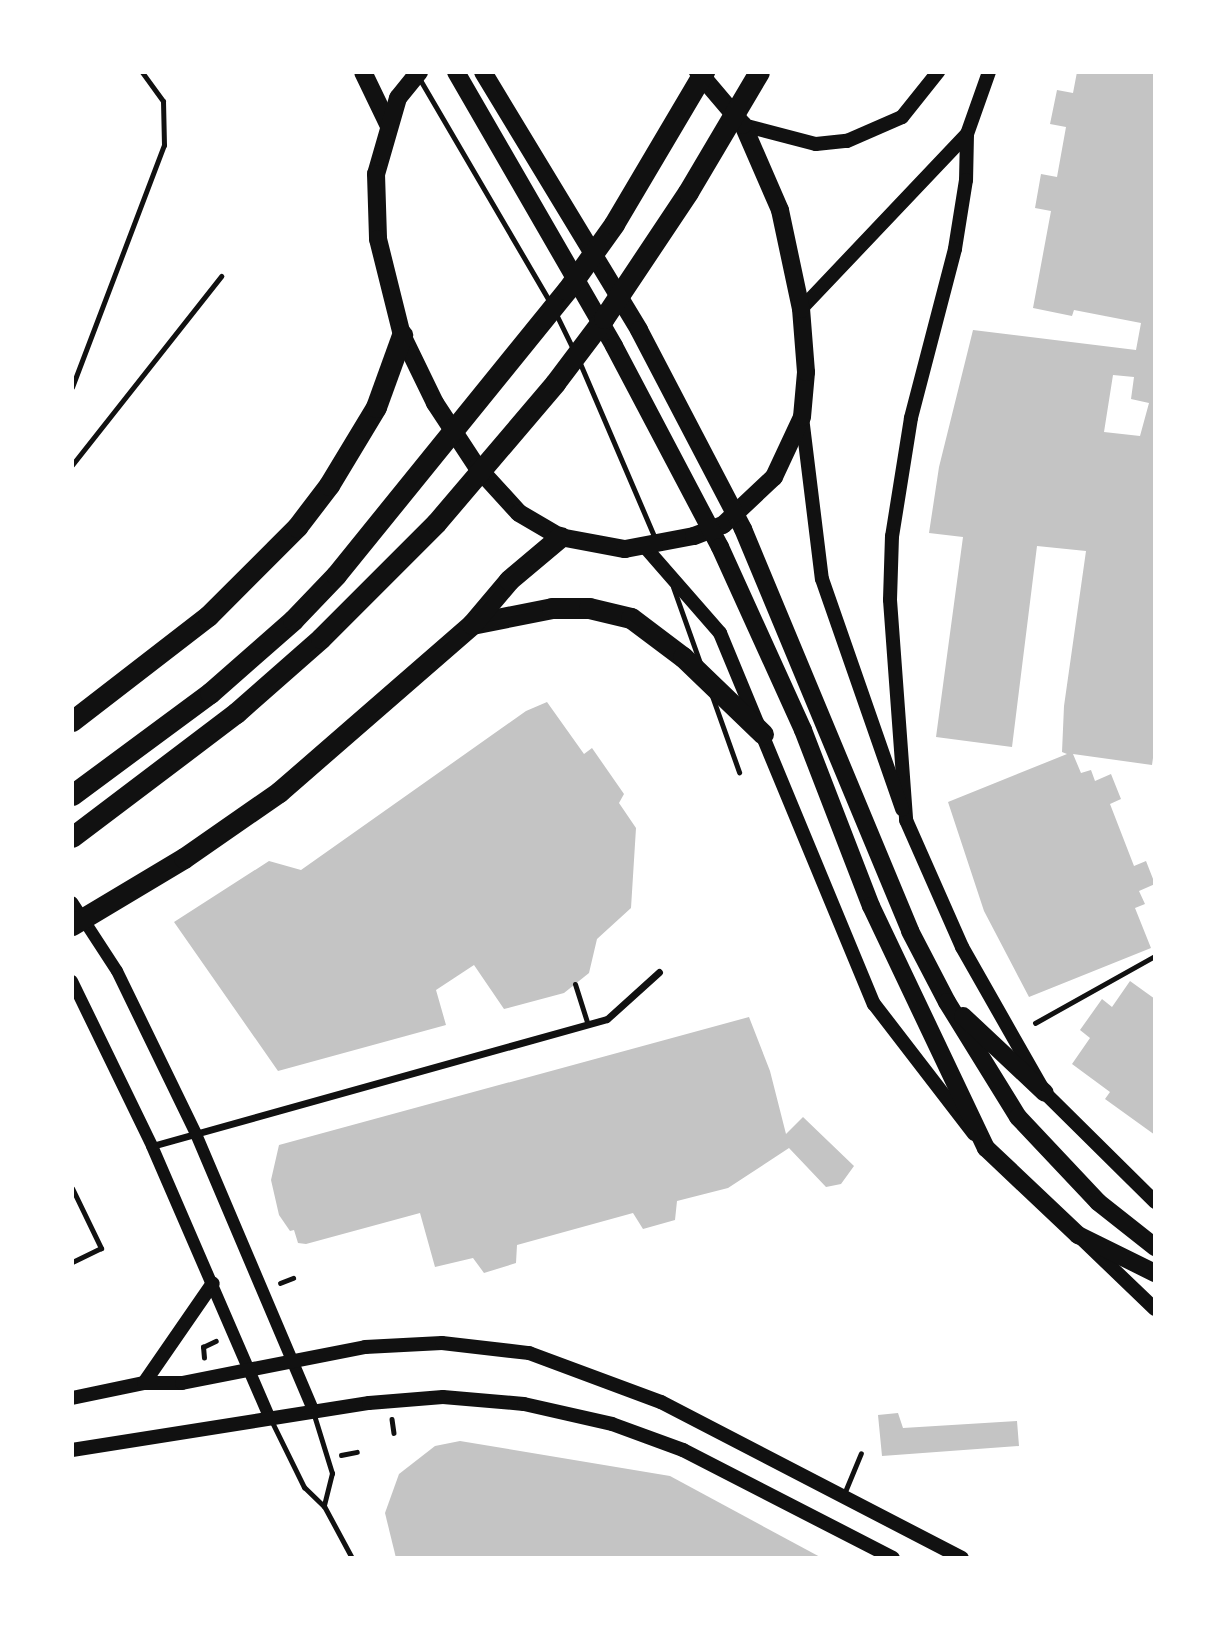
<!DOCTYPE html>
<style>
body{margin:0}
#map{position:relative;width:1227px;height:1630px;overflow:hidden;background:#fff;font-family:"PT Sans Narrow",sans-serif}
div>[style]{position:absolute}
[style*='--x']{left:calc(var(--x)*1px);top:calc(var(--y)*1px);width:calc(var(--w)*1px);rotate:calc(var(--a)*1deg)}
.building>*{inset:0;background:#c4c4c4}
.path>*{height:4.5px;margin:-2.25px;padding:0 2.25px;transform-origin:2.25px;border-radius:2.25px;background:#111}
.service>*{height:5px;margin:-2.5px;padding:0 2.5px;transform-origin:2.5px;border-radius:2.5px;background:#111}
.minor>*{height:7px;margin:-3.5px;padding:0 3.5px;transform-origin:3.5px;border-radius:3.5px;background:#111}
.tertiary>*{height:12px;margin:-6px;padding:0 6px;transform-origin:6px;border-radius:6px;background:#111}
.secondary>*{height:14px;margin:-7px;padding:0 7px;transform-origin:7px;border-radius:7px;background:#111}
.primary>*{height:18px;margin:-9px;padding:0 9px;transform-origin:9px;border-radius:9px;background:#111}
.motorway>*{height:21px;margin:-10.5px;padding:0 10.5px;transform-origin:10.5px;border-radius:10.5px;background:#111}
span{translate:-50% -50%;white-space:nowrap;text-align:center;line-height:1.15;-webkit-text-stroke:7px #fff;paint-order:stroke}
.frame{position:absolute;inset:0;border:74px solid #fff;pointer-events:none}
</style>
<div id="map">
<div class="building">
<i style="clip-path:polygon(evenodd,1077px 72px,1155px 72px,1155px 744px,1152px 765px,1073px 754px,1081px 773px,1091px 770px,1095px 781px,1111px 774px,1121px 799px,1110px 804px,1134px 866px,1146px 861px,1155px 884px,1139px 891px,1145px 904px,1135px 908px,1151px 948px,1029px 997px,984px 911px,948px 802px,1067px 754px,1062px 752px,1064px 706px,1086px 551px,1037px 546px,1012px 747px,936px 737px,963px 537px,929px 533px,939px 467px,973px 330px,1136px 350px,1141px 323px,1074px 310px,1072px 316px,1033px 308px,1051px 211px,1035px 208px,1041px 174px,1057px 177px,1066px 127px,1050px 124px,1057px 90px,1073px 93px,1077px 72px,1113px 375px,1134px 377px,1131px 399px,1149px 403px,1140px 436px,1104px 432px,1113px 375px)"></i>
<i style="clip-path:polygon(547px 702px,584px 754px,592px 748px,624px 794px,619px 803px,636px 828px,631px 908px,597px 939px,589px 973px,564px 993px,504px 1009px,474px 965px,436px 990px,446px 1025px,278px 1071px,174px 922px,269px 861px,301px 870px,526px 711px)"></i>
<i style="clip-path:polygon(1130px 981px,1155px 999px,1155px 1135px,1105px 1099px,1110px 1092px,1072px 1064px,1090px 1038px,1080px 1030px,1102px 999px,1112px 1007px)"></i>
<i style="clip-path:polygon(749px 1017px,770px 1071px,786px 1134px,803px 1117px,854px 1166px,841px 1184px,826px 1187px,789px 1148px,728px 1188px,677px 1201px,675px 1220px,643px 1229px,633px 1213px,517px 1245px,516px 1263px,484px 1273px,473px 1258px,435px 1267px,420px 1213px,306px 1244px,298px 1243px,294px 1230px,290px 1231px,279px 1215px,271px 1180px,279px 1145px)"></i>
<i style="clip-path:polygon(898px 1413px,903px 1428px,1017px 1421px,1019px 1446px,882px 1456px,878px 1415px)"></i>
<i style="clip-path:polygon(460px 1441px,670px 1476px,822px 1558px,396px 1558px,385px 1513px,399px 1474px,435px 1446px)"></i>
</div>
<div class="path">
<i style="--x:1035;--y:1023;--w:137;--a:-29.2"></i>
<i style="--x:280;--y:1283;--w:14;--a:-21"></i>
<i style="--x:204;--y:1358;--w:11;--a:-95"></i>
<i style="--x:203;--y:1347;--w:14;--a:-25"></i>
<i style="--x:392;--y:1419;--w:14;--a:82"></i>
<i style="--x:341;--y:1455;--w:16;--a:-11"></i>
</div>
<div class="service">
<i style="--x:419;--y:78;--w:259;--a:59.7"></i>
<i style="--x:556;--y:314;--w:39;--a:64"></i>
<i style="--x:579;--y:361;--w:193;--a:66.8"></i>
<i style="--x:72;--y:387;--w:259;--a:-69.2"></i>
<i style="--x:164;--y:145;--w:44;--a:-91.3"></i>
<i style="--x:163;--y:101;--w:36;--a:-126"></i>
<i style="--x:72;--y:465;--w:241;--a:-51.7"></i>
<i style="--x:673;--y:587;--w:81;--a:70.4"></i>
<i style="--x:712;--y:696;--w:81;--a:70.4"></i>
<i style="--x:575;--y:984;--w:43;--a:72.4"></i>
<i style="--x:72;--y:1188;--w:67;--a:64.2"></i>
<i style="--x:101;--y:1248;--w:32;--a:154"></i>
<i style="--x:314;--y:1415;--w:61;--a:72.8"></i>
<i style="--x:332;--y:1473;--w:34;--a:104"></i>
<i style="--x:271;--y:1420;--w:75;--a:63.8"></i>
<i style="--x:304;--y:1487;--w:28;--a:44"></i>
<i style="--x:324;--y:1506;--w:59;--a:61.7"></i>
<i style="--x:844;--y:1494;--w:44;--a:-67.5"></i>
</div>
<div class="minor">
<i style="--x:152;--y:1146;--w:472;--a:-15.6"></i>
<i style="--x:607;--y:1019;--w:70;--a:-42.1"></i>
</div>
<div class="tertiary">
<i style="--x:72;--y:902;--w:82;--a:56.9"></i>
<i style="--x:117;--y:971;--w:181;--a:64.1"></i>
<i style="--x:196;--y:1134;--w:300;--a:67"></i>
<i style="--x:72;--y:981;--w:183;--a:64.1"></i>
<i style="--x:152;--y:1146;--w:294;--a:66.6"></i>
</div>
<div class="secondary">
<i style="--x:989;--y:72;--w:66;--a:109.5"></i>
<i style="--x:967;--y:134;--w:46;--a:91.2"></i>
<i style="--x:966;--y:180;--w:70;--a:99.1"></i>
<i style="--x:955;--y:249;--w:175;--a:104.6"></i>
<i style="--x:911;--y:418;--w:120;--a:99.1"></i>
<i style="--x:892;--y:536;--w:64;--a:91.8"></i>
<i style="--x:890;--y:600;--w:221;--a:85.8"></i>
<i style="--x:906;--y:820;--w:139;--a:66.2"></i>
<i style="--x:962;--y:947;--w:168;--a:60.4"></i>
<i style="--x:1045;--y:1093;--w:155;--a:44.7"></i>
<i style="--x:743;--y:125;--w:75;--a:14.6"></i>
<i style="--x:816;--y:144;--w:31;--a:-6"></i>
<i style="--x:847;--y:141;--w:60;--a:-23.6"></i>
<i style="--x:902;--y:117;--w:58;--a:-51.3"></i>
<i style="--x:801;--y:309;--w:241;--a:-46.5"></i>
<i style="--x:802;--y:417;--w:163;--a:83"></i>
<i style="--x:822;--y:579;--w:244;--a:70.8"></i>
<i style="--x:645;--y:547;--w:114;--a:48.9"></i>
<i style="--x:720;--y:633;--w:402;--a:67.5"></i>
<i style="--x:874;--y:1004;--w:164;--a:52.4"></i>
<i style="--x:1084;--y:1241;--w:98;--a:43.8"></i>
<i style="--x:144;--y:1383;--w:121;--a:-55.4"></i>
<i style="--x:72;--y:1398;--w:74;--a:-11.8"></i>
<i style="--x:144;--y:1383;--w:38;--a:0"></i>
<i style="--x:182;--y:1383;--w:187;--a:-11.1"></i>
<i style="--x:365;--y:1347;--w:77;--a:-3"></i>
<i style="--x:442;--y:1343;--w:88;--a:6.6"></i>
<i style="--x:529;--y:1353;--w:141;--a:20.4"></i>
<i style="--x:661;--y:1402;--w:339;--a:27.4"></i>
<i style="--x:72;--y:1450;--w:301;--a:-9"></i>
<i style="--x:369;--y:1403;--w:74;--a:-4.6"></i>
<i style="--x:443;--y:1397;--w:81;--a:4.9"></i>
<i style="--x:524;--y:1404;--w:90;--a:12.8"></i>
<i style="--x:612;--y:1424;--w:76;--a:20.1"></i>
<i style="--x:683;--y:1450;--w:236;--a:27.2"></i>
</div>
<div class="primary">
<i style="--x:363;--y:72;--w:58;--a:64.3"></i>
<i style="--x:419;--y:72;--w:33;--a:129"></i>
<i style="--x:398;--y:98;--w:79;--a:106.1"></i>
<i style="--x:376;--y:174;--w:65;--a:88.2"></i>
<i style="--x:378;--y:239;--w:99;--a:76"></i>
<i style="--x:402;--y:335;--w:76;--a:64.1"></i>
<i style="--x:435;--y:403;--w:77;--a:56.7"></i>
<i style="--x:477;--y:467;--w:62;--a:47.6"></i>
<i style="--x:519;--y:513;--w:48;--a:30.3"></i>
<i style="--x:560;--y:537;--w:66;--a:10.5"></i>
<i style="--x:625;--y:549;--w:70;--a:-10.7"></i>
<i style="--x:694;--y:536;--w:31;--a:-21"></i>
<i style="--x:723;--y:525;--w:70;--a:-43.3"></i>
<i style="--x:774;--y:477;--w:66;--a:-65"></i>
<i style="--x:802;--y:417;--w:45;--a:-84.9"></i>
<i style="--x:806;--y:372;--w:63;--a:-94.5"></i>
<i style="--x:801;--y:309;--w:101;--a:-102"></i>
<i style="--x:780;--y:210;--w:93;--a:-113.5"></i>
<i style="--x:743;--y:125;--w:70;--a:-130.3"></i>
<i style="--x:456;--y:72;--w:316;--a:60"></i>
<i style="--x:614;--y:346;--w:227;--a:62.2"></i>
<i style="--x:720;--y:547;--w:201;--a:65.6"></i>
<i style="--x:803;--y:730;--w:189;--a:68.9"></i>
<i style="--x:871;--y:906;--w:268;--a:64.6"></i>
<i style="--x:986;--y:1148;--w:127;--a:43.4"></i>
<i style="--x:1078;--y:1235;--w:86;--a:26.3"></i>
<i style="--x:483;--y:72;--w:301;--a:58.8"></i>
<i style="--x:639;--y:330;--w:225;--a:62.4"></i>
<i style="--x:743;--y:529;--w:435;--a:67.4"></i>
<i style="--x:910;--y:931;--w:80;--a:62.5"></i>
<i style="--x:947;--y:1002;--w:135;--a:58.3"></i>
<i style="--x:1018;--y:1117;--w:117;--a:46.7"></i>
<i style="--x:1098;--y:1202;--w:73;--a:38.3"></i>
<i style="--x:963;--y:1016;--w:112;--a:43.2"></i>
</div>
<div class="motorway">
<i style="--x:472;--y:624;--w:82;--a:-11.3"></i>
<i style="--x:552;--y:608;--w:37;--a:0"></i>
<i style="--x:589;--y:608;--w:43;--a:13.4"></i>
<i style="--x:631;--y:618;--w:65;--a:36.9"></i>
<i style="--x:683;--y:657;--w:111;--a:43.9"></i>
<i style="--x:72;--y:721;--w:172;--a:-37.7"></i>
<i style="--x:208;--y:616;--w:126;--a:-45"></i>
<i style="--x:297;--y:527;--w:53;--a:-52.7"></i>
<i style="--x:329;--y:485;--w:91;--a:-58.9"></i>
<i style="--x:376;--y:407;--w:77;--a:-70.1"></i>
<i style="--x:72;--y:795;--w:172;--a:-36.5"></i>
<i style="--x:210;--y:693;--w:111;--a:-41.3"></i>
<i style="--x:293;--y:620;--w:62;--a:-46.3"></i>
<i style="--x:336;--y:575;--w:367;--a:-51"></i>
<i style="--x:567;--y:290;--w:81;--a:-54.5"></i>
<i style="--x:614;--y:224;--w:177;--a:-59.4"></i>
<i style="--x:72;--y:837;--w:206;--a:-37.1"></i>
<i style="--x:236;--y:713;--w:113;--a:-41.4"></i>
<i style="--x:321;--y:638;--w:163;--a:-45"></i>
<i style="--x:436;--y:523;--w:184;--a:-49.6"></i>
<i style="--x:555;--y:383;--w:81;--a:-53"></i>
<i style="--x:604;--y:318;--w:151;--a:-56.3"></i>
<i style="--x:688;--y:192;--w:139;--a:-59.4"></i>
<i style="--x:72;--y:925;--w:131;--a:-30.9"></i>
<i style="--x:184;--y:858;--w:116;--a:-34.8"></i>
<i style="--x:279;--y:792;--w:256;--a:-41"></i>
<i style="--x:472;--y:624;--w:57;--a:-49.9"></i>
<i style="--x:509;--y:580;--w:67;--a:-40.1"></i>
</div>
<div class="frame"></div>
</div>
